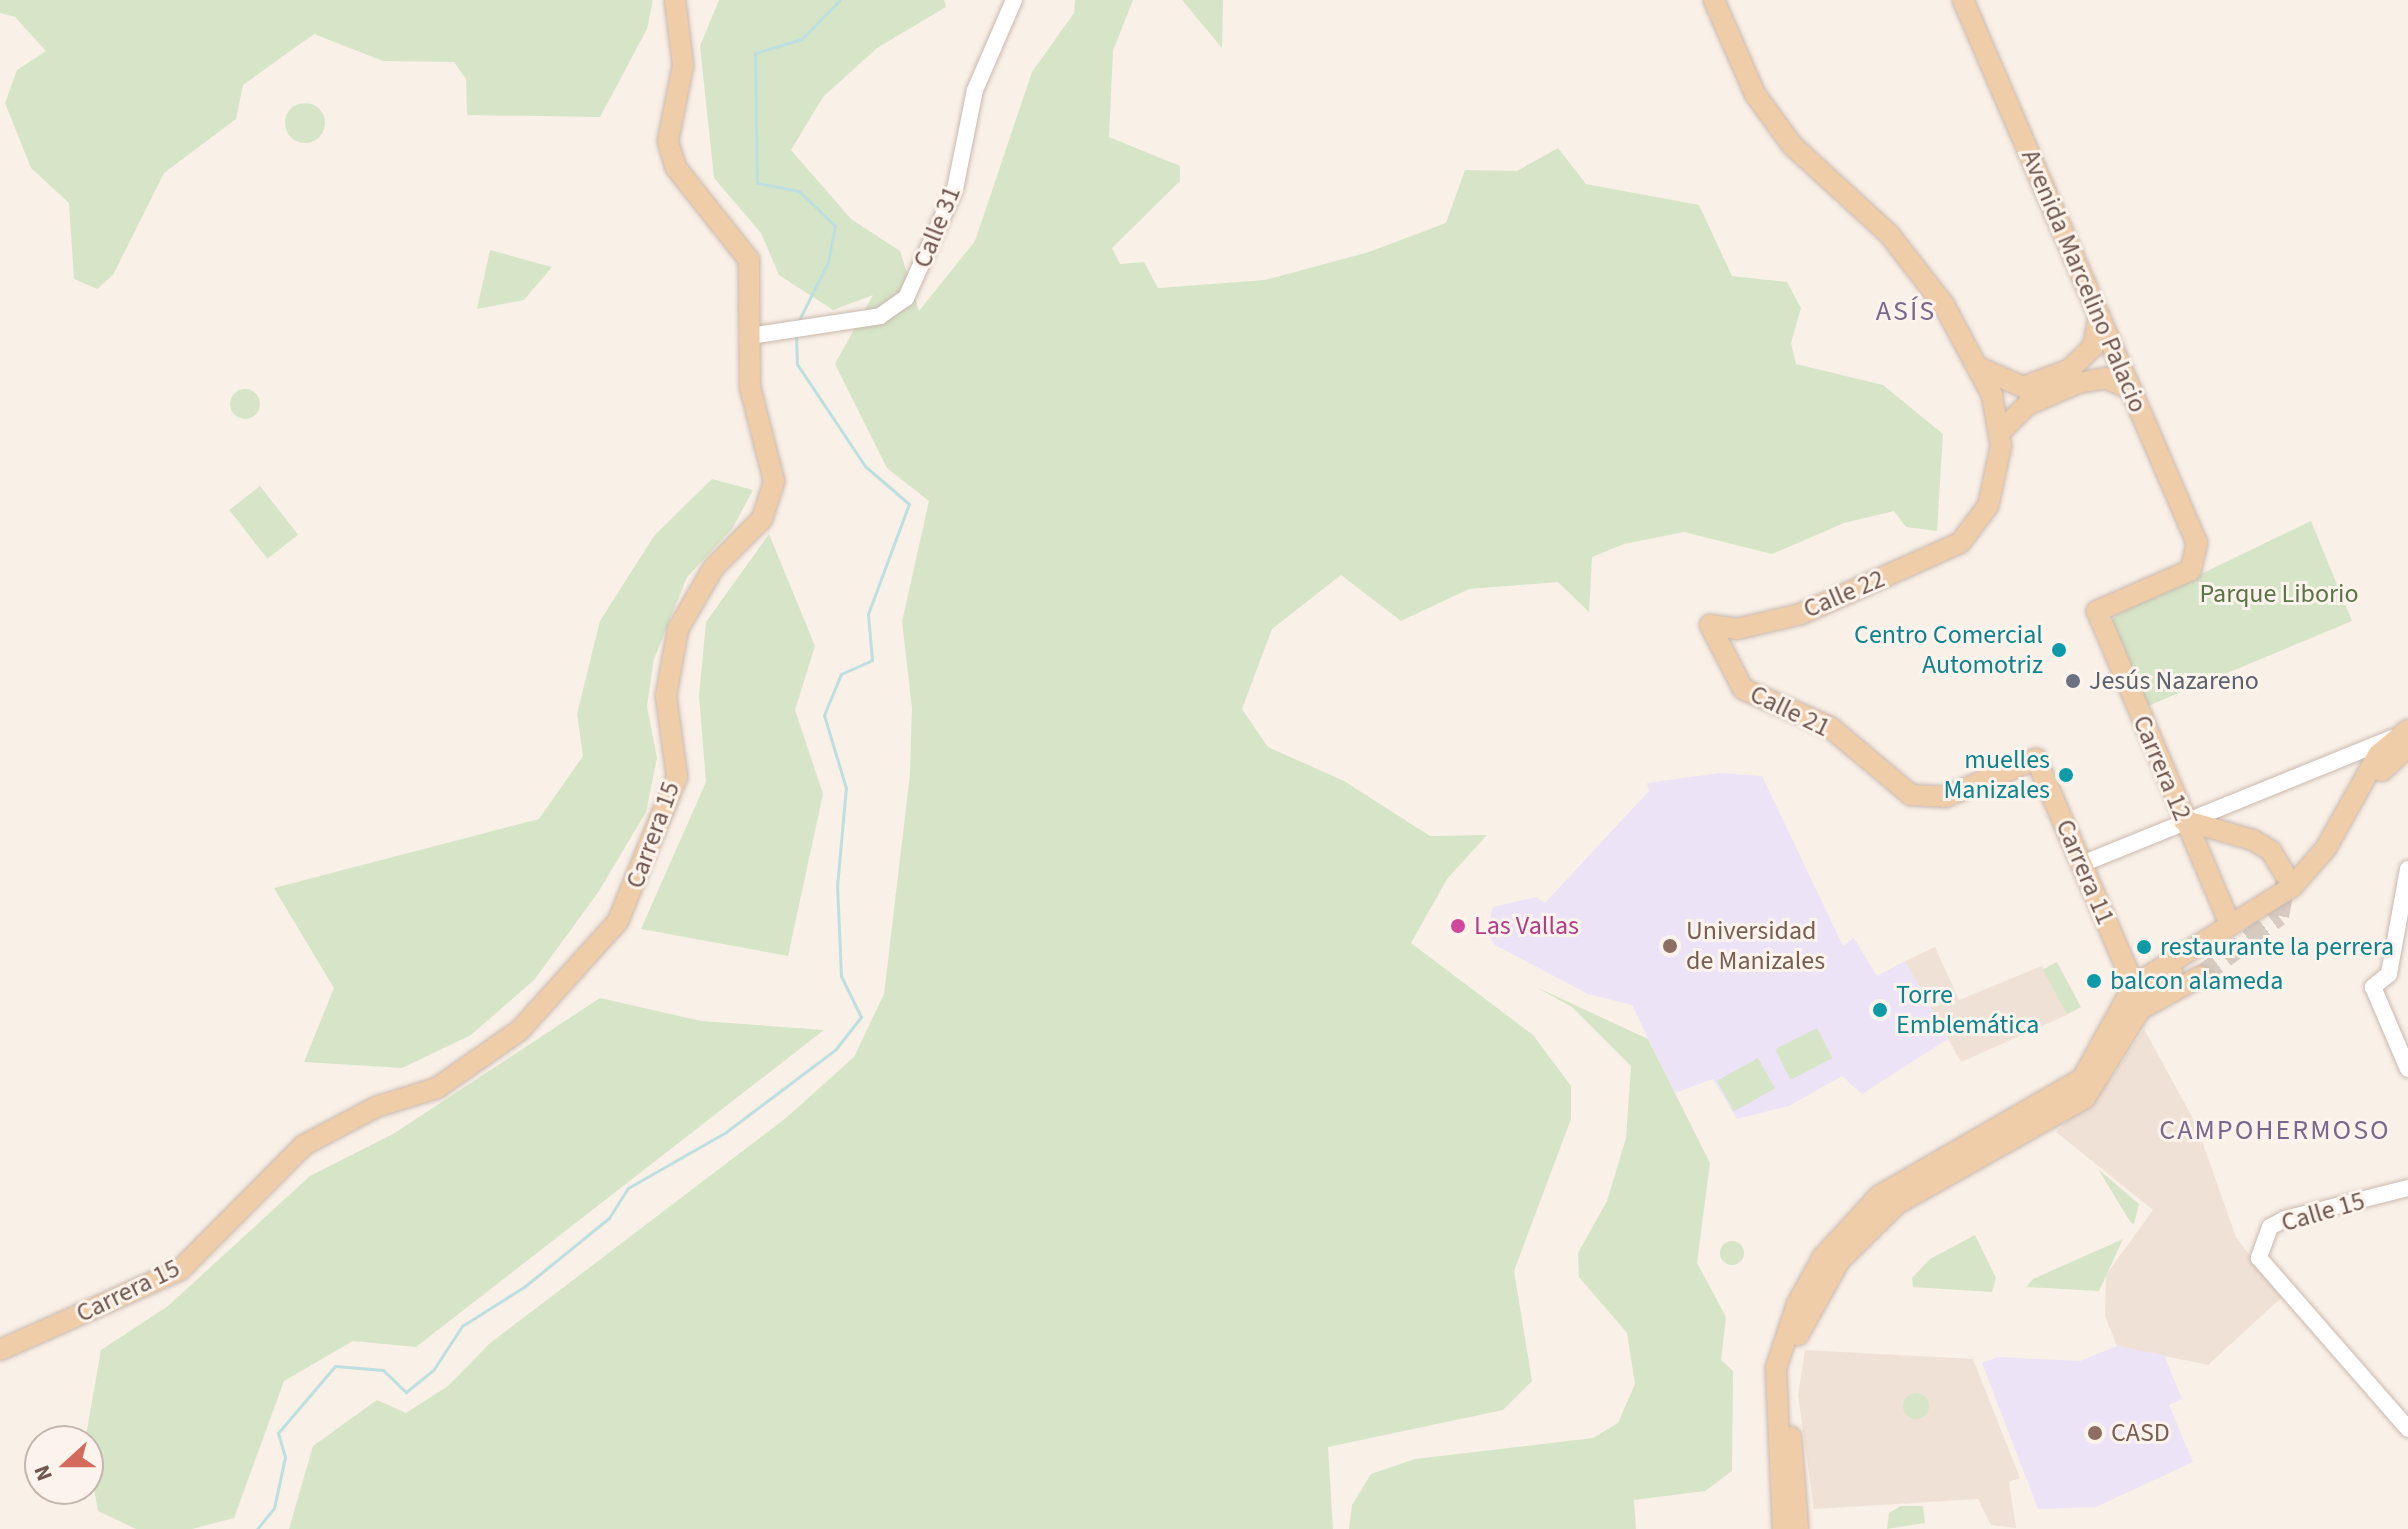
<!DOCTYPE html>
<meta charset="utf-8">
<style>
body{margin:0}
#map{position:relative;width:2408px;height:1529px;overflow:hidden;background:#f9f0e7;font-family:"Source Sans 3",sans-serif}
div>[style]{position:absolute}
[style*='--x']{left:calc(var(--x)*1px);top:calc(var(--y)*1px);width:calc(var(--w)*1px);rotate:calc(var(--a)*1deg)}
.residential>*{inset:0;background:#f0e1d6}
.education>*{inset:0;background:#ede3f6}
.green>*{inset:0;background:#d6e5c7;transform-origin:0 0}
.round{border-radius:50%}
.stream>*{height:3px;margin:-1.5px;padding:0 1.5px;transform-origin:1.5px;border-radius:1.5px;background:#bedfe0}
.major-tunnel>*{height:20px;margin-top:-10px;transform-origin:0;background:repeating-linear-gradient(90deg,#d6cac1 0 20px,transparent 0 30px)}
.roads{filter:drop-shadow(0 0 2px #c9b8ae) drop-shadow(0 0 2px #c9b8ae)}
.minor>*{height:16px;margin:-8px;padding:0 8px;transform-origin:8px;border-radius:8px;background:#fff}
.major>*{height:20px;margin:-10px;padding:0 10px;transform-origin:10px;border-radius:10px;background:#efcda8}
.dots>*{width:22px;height:22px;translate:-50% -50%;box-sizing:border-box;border:4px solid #fcf4ec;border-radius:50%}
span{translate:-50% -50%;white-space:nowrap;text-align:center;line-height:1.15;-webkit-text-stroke:6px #fcf4ec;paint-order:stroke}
.street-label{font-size:26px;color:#6f574f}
.park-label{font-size:26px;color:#5a7448}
.culture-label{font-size:26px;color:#0d838f}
.right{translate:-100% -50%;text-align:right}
.left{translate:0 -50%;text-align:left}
.worship-label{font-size:26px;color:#5b616d}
.hotel-label{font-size:26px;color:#b23c85}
.education-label{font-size:26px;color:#785e54}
.neighbourhood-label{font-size:28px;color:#7b668c;letter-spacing:2px}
.north{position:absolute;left:24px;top:1425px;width:80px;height:80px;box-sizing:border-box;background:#fcf4ec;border:2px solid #c4b5ad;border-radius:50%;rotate:249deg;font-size:22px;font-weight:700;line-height:32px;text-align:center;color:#6f574f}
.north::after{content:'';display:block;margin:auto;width:28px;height:36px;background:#d36a5c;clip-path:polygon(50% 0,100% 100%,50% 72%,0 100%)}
</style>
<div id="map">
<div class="residential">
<i style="clip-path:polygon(1935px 947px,1959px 1000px,2042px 966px,2067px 1015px,1961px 1062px,1905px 961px)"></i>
<i style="clip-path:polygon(2144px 1029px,2196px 1124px,2236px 1237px,2281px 1298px,2208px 1365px,2117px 1346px,2105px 1316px,2106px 1275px,2153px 1210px,2056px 1132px,2110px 1080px)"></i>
<i style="clip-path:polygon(1805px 1350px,1973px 1359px,2020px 1478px,2009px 1482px,2016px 1528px,1991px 1525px,1978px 1499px,1814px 1509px,1798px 1395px)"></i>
</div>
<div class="education">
<i style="clip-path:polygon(1721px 773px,1762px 776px,1843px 946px,1854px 938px,1877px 976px,1905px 961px,1948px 1039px,1862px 1094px,1842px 1076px,1789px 1106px,1737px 1119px,1713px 1079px,1675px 1093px,1632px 1005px,1588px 994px,1495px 945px,1486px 932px,1493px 907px,1536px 897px,1545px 903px,1649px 791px,1647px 783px)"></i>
<i style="clip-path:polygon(2117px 1346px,2164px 1355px,2182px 1399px,2169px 1405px,2193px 1462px,2096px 1507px,2038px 1509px,1982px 1363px,1998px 1357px,2080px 1361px)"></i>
</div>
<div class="green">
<i style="clip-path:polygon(0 0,653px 0,647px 29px,600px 117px,467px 115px,466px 79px,454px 62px,383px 61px,314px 34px,243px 85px,236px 119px,164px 173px,113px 275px,97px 289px,74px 279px,69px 203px,31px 168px,5px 103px,17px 70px,46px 51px,15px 17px,0 13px)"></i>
<i style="clip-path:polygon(719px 0,944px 0,946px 7px,877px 48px,823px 97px,791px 150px,851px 219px,900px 251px,919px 311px,975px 241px,1032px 72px,1074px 13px,1075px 0,1133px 0,1113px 51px,1109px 137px,1180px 166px,1180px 181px,1112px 248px,1120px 264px,1144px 262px,1158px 288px,1265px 280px,1369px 252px,1446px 223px,1465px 170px,1517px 171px,1558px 148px,1586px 184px,1699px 205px,1732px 276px,1787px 282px,1801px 308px,1791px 343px,1796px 364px,1883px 385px,1943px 434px,1937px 531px,1906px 527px,1894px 511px,1844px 523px,1772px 554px,1684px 532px,1624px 544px,1592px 557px,1589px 612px,1558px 582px,1469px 589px,1401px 621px,1341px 575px,1272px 629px,1242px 709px,1268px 747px,1344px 781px,1430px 836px,1487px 835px,1447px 879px,1411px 943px,1533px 1035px,1571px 1086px,1571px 1119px,1514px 1271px,1532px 1381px,1503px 1410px,1328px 1447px,1333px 1529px,289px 1529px,313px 1446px,377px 1400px,406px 1413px,448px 1386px,489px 1344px,786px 1118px,854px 1057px,884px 994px,910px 774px,912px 708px,902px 622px,929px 501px,887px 468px,835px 364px,873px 295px,833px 310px,779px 275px,761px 233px,714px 178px,700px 46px)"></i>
<i style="clip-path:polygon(1182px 0,1223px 0,1222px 48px)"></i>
<i class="round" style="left:285px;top:103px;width:40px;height:40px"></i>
<i style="clip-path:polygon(490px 250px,552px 267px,524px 300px,477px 309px)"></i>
<i class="round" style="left:230px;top:389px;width:30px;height:30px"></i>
<i style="clip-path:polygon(712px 479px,753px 490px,732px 529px,687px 577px,654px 659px,647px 706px,657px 758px,646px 812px,599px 891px,535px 979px,471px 1035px,402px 1068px,304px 1062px,334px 988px,274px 888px,539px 819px,583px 756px,577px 714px,600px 621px,654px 536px)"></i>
<i style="left:260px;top:486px;width:62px;height:39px;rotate:52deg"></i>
<i style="clip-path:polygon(2311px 521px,2352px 621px,2143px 708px,2111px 623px,2116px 615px)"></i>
<i style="clip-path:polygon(769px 534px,815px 646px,795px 710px,823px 794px,788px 956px,641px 929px,706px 782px,699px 696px,706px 622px)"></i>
<i style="left:2057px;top:962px;width:51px;height:16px;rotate:62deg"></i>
<i style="clip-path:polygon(1536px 987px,1648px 1039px,1710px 1163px,1697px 1263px,1726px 1317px,1721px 1360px,1733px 1371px,1732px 1471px,1705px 1491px,1634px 1500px,1636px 1529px,1349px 1529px,1352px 1505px,1371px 1474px,1415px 1459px,1593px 1438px,1618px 1423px,1635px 1384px,1627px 1333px,1579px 1277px,1578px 1253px,1607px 1201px,1626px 1138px,1631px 1066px,1572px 1007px)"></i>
<i style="clip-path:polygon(600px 998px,701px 1021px,824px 1030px,416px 1347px,353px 1341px,284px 1381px,234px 1518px,192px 1529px,136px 1529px,98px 1511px,85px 1441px,101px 1350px,168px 1306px,310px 1176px,393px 1134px)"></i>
<i style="left:1817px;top:1028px;width:34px;height:47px;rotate:63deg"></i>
<i style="left:1758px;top:1058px;width:35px;height:47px;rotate:61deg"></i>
<i style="clip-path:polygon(2098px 1169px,2139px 1204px,2134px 1224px,2131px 1223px)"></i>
<i style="clip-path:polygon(1975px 1235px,1996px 1278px,1992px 1292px,1913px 1287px,1912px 1278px,1930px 1259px)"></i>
<i style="clip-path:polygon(2123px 1239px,2099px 1291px,2026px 1287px,2033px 1279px)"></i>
<i class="round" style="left:1720px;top:1241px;width:24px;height:24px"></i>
<i class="round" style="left:1903px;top:1393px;width:26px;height:26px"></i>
<i style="clip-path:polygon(1901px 1506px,1923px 1506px,1925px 1523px,1887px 1529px,1889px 1513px)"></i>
</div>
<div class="stream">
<i style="--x:797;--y:324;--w:69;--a:-63.4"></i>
<i style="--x:828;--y:262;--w:37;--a:-79"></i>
<i style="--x:835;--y:226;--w:50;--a:-135.8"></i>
<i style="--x:799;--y:191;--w:43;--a:-169.2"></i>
<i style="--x:757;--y:183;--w:130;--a:-90.9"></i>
<i style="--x:755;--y:53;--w:49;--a:-16.6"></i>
<i style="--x:802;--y:39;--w:54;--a:-45.7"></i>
<i style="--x:257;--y:1529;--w:27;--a:-51"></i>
<i style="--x:274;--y:1508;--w:52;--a:-77.8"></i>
<i style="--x:285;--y:1457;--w:25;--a:-106"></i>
<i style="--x:278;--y:1433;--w:88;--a:-49.6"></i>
<i style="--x:335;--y:1366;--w:48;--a:4.8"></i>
<i style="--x:383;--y:1370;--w:32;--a:44"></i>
<i style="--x:406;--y:1392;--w:36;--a:-39"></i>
<i style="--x:434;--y:1369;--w:51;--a:-56.9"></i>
<i style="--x:462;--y:1326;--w:73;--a:-32.2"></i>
<i style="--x:524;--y:1287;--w:109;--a:-39.1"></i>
<i style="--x:609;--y:1218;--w:36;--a:-58"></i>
<i style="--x:628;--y:1188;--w:113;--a:-29.7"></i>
<i style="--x:726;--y:1132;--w:136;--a:-37"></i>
<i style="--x:835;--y:1050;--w:42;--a:-51.8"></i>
<i style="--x:861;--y:1017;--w:46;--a:-116"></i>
<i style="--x:841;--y:976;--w:90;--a:-92.5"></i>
<i style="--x:837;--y:886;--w:98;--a:-84.8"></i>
<i style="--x:846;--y:788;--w:76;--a:-106.8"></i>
<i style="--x:824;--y:715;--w:44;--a:-67.5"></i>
<i style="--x:841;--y:674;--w:34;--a:-24"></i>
<i style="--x:872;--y:660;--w:46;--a:-95"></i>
<i style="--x:868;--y:614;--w:117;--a:-69.6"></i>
<i style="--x:909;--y:504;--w:58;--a:-139.2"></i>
<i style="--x:865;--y:466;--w:123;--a:-123.7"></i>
<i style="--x:797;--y:364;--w:29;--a:-92"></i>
</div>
<div class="major-tunnel">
<i style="--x:2201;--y:976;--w:98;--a:-37.6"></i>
<i style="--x:2279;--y:916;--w:37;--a:-79"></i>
</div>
<div class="roads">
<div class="minor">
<i style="--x:750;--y:336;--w:132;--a:-8.7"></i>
<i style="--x:880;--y:316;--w:32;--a:-35"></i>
<i style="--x:906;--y:298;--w:120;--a:-65.8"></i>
<i style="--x:955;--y:189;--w:101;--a:-78.6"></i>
<i style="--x:975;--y:90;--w:98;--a:-66.6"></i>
<i style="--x:2082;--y:864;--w:335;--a:-22.1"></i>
<i style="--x:2408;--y:869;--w:107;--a:100.3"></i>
<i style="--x:2389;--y:974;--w:21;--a:141"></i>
<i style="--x:2373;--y:987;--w:89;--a:66.9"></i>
<i style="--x:2408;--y:1188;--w:127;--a:165.9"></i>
<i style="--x:2285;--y:1219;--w:17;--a:152"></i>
<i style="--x:2270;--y:1227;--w:33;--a:110"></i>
<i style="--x:2259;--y:1258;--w:227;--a:48.9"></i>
</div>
<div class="major">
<i style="--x:1963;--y:0;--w:591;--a:66.69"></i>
<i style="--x:2197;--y:543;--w:28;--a:103"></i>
<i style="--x:2191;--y:570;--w:103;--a:156.4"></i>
<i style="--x:2097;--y:611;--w:340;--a:67"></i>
<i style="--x:1980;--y:368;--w:47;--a:23.8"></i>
<i style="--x:2023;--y:387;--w:49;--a:-20.3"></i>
<i style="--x:2069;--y:370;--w:33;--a:-44"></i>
<i style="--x:2093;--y:347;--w:32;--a:-79"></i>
<i style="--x:2000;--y:432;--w:38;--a:-45"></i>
<i style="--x:2027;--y:405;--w:56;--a:-23.3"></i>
<i style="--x:2078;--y:383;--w:27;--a:-10"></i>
<i style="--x:2105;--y:378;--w:28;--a:23"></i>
<i style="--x:1710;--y:625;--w:27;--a:8"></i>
<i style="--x:1737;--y:629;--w:66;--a:-13.2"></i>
<i style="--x:1801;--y:614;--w:174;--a:-24.1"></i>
<i style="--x:1960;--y:543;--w:46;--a:-52.9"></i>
<i style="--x:1988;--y:506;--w:61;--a:-77.8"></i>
<i style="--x:2001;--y:446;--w:52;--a:-100"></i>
<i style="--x:1992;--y:395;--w:102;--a:-118.1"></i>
<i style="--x:1944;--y:305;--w:90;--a:-127.8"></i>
<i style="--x:1889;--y:234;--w:132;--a:-137.5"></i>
<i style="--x:1792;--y:145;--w:63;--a:-126"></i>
<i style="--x:1755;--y:94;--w:103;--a:-113.6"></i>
<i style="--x:1710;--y:625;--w:72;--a:62.7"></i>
<i style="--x:1743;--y:689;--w:95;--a:23.6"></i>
<i style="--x:1830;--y:727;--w:106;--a:40"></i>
<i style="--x:1911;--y:795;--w:34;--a:3"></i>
<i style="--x:1945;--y:797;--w:99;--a:-22.7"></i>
<i style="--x:2036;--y:759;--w:246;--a:66.6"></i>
<i style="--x:2382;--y:771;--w:35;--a:-43"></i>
<i style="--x:2183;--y:820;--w:73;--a:15.9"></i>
<i style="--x:2253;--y:840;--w:21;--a:31"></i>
<i style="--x:2271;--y:851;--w:27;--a:59"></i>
<i style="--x:2141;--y:1009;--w:68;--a:-28.8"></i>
<i style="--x:1798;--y:1335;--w:86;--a:-60.8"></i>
<i style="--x:1840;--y:1260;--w:80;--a:-44.5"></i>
<i style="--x:1897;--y:1204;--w:216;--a:-29.4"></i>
<i style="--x:2085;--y:1098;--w:128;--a:-58"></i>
<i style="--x:2153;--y:989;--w:25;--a:-40"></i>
<i style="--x:0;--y:1350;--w:197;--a:-24"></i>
<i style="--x:180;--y:1270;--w:176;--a:-45.2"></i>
<i style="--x:304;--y:1145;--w:81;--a:-27.8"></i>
<i style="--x:376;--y:1107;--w:64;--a:-17.3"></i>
<i style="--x:437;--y:1088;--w:101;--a:-34.9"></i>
<i style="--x:520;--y:1030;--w:147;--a:-48"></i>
<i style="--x:618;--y:921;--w:156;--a:-67.7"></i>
<i style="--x:677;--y:777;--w:82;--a:-97.7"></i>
<i style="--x:666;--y:696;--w:68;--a:-79.8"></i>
<i style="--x:678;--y:629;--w:72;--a:-59.9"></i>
<i style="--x:714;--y:567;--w:68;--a:-45"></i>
<i style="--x:762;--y:519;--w:40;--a:-72"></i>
<i style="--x:774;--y:481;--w:97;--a:-104.3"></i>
<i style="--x:750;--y:387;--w:127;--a:-90.5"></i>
<i style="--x:749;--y:260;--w:117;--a:-128.4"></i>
<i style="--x:676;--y:168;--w:28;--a:-107"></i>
<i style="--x:668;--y:141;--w:77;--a:-78.8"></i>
<i style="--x:683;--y:65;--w:65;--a:-97"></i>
<i style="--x:1791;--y:1437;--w:92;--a:85.6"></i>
<i style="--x:1783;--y:1529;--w:161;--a:-92.5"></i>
<i style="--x:1776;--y:1368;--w:67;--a:-71.8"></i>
<i style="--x:1797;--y:1304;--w:54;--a:-61"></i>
<i style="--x:1823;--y:1257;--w:83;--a:-47.4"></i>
<i style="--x:1879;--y:1196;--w:234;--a:-30"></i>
<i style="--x:2082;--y:1079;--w:107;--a:-61"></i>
<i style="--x:2134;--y:985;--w:186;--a:-31.8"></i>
<i style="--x:2292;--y:887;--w:52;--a:-48.9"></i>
<i style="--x:2326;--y:848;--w:107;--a:-60.8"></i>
<i style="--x:2378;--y:755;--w:39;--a:-40"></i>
</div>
</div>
<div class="dots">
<i style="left:2059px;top:650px;background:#0f9aa8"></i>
<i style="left:2073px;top:681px;background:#6b7280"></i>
<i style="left:2066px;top:775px;background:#0f9aa8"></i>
<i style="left:1458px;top:926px;background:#d1479c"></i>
<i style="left:1670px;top:946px;background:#8d6e63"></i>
<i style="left:2144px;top:947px;background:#0f9aa8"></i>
<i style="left:2094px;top:981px;background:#0f9aa8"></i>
<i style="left:1880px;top:1010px;background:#0f9aa8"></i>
<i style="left:2095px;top:1433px;background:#8d6e63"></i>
</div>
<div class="street-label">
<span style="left:937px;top:227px;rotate:-68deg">Calle 31</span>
<span style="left:2084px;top:281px;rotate:67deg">Avenida Marcelino Palacio</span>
<span style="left:1844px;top:594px;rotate:-23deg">Calle 22</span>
<span style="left:1790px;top:711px;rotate:26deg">Calle 21</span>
<span style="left:2162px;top:768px;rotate:67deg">Carrera 12</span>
<span style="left:653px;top:835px;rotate:-70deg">Carrera 15</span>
<span style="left:2085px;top:872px;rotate:67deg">Carrera 11</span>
<span style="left:2323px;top:1212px;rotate:-16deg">Calle 15</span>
<span style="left:128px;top:1291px;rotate:-26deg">Carrera 15</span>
</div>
<div class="park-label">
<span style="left:2279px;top:594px">Parque Liborio</span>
</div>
<div class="culture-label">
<span class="right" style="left:2043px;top:650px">Centro Comercial<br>Automotriz</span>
<span class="right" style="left:2050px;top:775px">muelles<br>Manizales</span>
<span class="left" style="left:2160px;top:947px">restaurante la perrera</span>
<span class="left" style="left:2110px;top:981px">balcon alameda</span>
<span class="left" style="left:1896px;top:1010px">Torre<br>Emblemática</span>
</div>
<div class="worship-label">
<span class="left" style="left:2089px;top:681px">Jesús Nazareno</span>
</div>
<div class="hotel-label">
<span class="left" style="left:1474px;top:926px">Las Vallas</span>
</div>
<div class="education-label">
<span class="left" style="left:1686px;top:946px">Universidad<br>de Manizales</span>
<span class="left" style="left:2111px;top:1433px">CASD</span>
</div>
<div class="neighbourhood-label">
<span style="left:1906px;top:311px">ASÍS</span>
<span style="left:2275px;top:1130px">CAMPOHERMOSO</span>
</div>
<div class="north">N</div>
</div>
